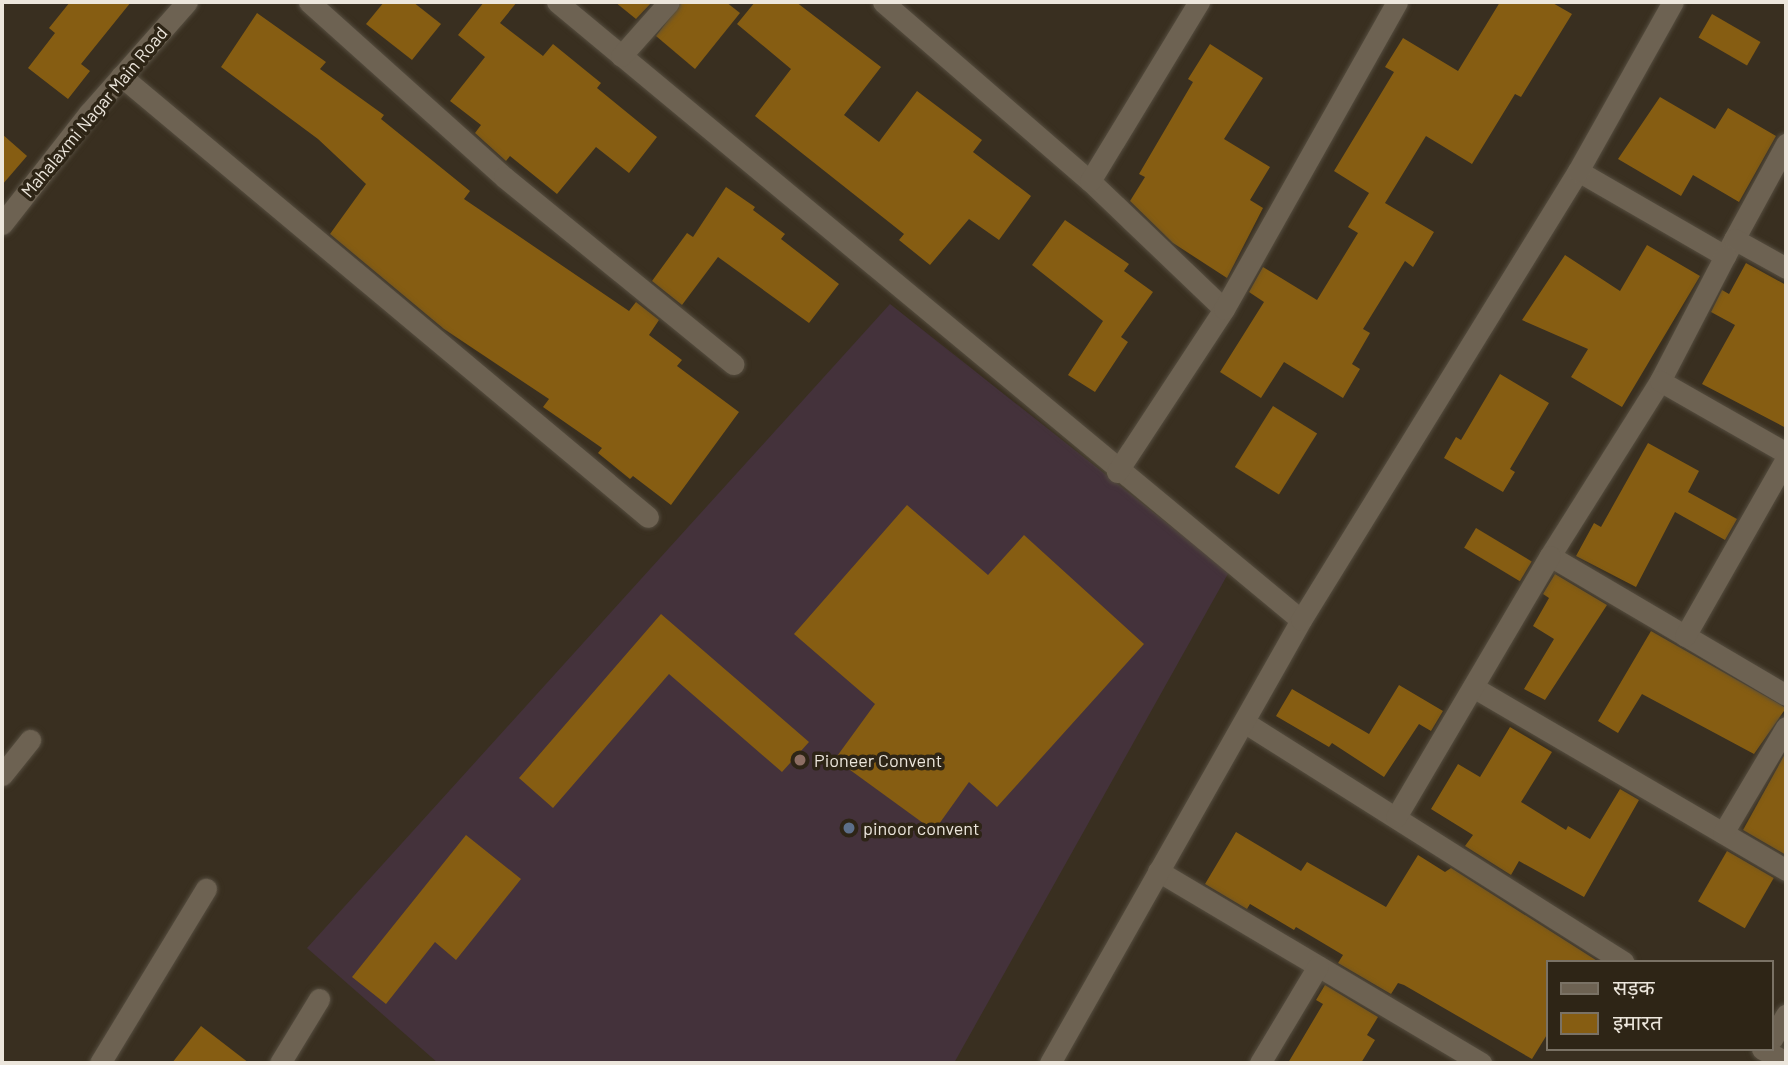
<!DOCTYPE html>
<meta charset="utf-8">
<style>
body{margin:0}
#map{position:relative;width:1788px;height:1065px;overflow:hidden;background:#392f20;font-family:Barlow,"Noto Sans Devanagari",sans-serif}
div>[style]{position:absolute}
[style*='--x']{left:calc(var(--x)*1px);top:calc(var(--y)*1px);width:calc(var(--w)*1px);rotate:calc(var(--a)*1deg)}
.education>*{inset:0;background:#44323b}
.building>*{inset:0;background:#865d12;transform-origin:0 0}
.roads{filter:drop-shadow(0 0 2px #554d3f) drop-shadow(0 0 2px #554d3f)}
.minor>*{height:21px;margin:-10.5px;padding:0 10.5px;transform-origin:10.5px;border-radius:10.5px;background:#6d6252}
.dots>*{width:19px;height:19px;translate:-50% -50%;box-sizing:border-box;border:4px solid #2e2516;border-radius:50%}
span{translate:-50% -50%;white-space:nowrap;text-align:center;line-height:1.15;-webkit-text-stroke:7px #2e2516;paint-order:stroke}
.street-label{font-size:18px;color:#ece6dc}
.poi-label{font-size:18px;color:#ece6dc}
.left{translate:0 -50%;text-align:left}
.frame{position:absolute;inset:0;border:4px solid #ece6dc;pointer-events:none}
.legend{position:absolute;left:1546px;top:960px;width:228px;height:91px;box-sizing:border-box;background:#2e2516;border:2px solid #7a7265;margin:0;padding:9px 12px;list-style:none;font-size:21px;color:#ece6dc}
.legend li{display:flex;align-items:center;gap:14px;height:35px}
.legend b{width:35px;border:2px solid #7a7265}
</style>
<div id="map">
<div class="education">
<i style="clip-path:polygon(890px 304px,1229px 572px,954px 1063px,438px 1063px,307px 948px)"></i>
</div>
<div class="building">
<i style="clip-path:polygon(70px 2px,131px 2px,81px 64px,90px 71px,68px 99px,28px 68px,55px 33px,49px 28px)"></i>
<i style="clip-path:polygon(384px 2px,413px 2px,441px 24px,412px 60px,366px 24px)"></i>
<i style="clip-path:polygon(484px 2px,517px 2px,500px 23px,543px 56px,553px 44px,601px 83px,597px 88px,657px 137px,629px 173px,596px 147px,557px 194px,510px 156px,506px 161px,475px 133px,481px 125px,450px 101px,485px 57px,458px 35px)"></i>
<i style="clip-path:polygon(615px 2px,652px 2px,636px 19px)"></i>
<i style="clip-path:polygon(682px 2px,726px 2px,740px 13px,695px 69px,656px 36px)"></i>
<i style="clip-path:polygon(755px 2px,796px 2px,881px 67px,844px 115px,879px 142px,917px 91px,982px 140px,973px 152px,1031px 196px,999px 240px,969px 219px,930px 265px,899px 240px,904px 234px,755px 116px,791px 69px,737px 24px)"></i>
<i style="clip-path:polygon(1500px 2px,1551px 2px,1572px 14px,1521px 97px,1515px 94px,1472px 164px,1426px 136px,1385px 203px,1434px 232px,1413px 267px,1405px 261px,1363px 329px,1370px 333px,1352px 364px,1360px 369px,1343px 398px,1284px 362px,1261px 398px,1220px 372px,1264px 302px,1249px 292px,1263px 267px,1317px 300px,1358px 233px,1348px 227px,1369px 193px,1334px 171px,1394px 72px,1385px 67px,1403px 38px,1458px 71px)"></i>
<i style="clip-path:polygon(257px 13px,326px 62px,320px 69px,384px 115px,381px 119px,470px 191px,464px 199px,629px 311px,636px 302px,659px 320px,649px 335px,682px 360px,677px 366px,739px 412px,671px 505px,633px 476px,630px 479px,598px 453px,602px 448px,543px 407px,549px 399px,444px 329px,330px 234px,366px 184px,318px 139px,221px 67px)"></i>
<i style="left:1712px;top:14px;width:56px;height:27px;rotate:30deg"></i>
<i style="clip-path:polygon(1210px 44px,1263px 78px,1224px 139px,1270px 167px,1250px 200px,1263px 208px,1227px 278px,1173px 243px,1130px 201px,1145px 177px,1139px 174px,1193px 82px,1188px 79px)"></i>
<i style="clip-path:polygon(1660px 97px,1715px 129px,1728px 108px,1776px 136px,1739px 202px,1693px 175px,1681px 196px,1618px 159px)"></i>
<i style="clip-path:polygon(2px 134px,27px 156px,2px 185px)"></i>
<i style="clip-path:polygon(726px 187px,755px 207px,753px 210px,785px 234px,781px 239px,839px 284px,809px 323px,718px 257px,682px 305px,652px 281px,687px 233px,693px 237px)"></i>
<i style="clip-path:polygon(1065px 220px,1129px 264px,1124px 271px,1153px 292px,1121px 337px,1128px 342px,1095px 392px,1068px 375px,1103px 321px,1032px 265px)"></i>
<i style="clip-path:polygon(1647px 245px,1700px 276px,1622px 407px,1571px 377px,1588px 349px,1522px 320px,1565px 255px,1620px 291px)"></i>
<i style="clip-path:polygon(1746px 263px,1786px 285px,1786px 428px,1702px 384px,1735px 325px,1711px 312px,1722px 290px,1729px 294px)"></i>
<i style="clip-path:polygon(1500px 374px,1549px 403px,1510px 469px,1515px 472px,1503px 492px,1444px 458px,1456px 437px,1461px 440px)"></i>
<i style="left:1273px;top:406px;width:52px;height:72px;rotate:32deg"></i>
<i style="clip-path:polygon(1648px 443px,1699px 471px,1688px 492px,1737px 519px,1725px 540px,1675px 512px,1636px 587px,1576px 556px,1594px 523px,1601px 527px)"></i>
<i style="clip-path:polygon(907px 505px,988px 575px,1024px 535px,1144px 644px,997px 807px,969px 782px,934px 831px,835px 759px,875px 704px,794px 634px)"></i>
<i style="left:1476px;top:528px;width:65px;height:23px;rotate:31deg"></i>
<i style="clip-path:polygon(1555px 574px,1607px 605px,1545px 700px,1524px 689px,1554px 639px,1533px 626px,1549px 598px,1543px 594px)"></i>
<i style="clip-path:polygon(661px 614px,809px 742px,782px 772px,669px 674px,553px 808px,519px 778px)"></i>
<i style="clip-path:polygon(1651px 631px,1786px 708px,1754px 754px,1642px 694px,1618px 733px,1598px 721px)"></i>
<i style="clip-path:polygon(1399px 685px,1443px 711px,1431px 731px,1419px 724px,1384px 777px,1332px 743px,1329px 747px,1276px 716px,1292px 689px,1369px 734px)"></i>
<i style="clip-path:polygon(1510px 727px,1552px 752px,1521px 802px,1566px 830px,1568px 826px,1590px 839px,1620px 789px,1639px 800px,1584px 897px,1519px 861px,1511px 875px,1465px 846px,1473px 835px,1431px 809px,1458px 764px,1480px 777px)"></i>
<i style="clip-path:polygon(1786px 752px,1786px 855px,1743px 830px)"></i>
<i style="clip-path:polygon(1236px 832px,1301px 871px,1307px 862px,1386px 907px,1418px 855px,1445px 872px,1451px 868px,1599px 962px,1548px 962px,1548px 1033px,1532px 1059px,1404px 985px,1398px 983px,1391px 994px,1338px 963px,1343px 955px,1296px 927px,1294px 930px,1250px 904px,1247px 909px,1205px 884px)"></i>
<i style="clip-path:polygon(466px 835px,521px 879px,456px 960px,435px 942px,386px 1004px,352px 977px)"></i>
<i style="left:1727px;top:851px;width:54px;height:58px;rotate:30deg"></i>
<i style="clip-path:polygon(1325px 985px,1378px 1017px,1367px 1035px,1375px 1040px,1361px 1063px,1288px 1063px,1323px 1004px,1316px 1000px)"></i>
<i style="clip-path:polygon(201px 1026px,249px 1063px,172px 1063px)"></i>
</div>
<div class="roads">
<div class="minor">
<i style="--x:309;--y:2;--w:262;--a:41.9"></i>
<i style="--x:504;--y:177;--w:296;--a:39.2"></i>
<i style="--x:557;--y:2;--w:967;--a:39.71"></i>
<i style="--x:883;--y:2;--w:274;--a:40.9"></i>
<i style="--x:1090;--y:181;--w:185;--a:43.7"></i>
<i style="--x:1224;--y:309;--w:195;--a:123.3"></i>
<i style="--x:621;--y:56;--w:72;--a:-48.4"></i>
<i style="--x:121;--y:76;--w:687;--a:39.92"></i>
<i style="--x:1578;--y:171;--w:170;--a:30"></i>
<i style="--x:1725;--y:256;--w:128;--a:-61.4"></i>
<i style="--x:1090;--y:181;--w:210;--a:-58.7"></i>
<i style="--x:2;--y:224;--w:141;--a:-51.9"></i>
<i style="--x:89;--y:113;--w:148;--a:-48.6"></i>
<i style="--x:1734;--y:239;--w:60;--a:29.1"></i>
<i style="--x:1725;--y:256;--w:141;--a:117.5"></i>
<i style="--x:1660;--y:381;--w:207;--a:122.2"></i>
<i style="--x:1550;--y:556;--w:274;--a:30.5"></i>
<i style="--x:1224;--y:309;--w:352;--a:-60.6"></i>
<i style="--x:1660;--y:381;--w:145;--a:29.7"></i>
<i style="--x:1685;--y:636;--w:204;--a:-60.3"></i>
<i style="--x:1473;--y:687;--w:363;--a:30.3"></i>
<i style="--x:1244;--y:722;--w:449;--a:32.3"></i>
<i style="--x:2;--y:775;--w:45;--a:-51.3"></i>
<i style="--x:1396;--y:817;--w:303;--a:-59.5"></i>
<i style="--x:1723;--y:833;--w:123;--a:-59.3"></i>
<i style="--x:1158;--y:871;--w:376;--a:30.7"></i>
<i style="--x:1772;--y:1039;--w:28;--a:-60"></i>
<i style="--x:1762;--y:1049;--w:27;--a:28"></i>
<i style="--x:100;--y:1063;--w:204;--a:-58.7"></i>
<i style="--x:280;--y:1063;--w:75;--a:-58.6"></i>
<i style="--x:1050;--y:1063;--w:509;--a:-60.46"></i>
<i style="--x:1301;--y:620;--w:528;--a:-58.33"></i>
<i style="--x:1578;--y:171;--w:194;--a:-60.7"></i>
<i style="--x:1260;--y:1063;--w:113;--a:-59.1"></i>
</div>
</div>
<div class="dots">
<i style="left:800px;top:760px;background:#8d6e63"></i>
<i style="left:849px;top:828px;background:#5c6f8a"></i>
</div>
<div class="street-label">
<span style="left:94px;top:112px;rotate:-50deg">Mahalaxmi Nagar Main Road</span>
</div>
<div class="poi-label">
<span class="left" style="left:814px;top:760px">Pioneer Convent</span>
<span class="left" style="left:863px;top:828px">pinoor convent</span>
</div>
<div class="frame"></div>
<ul class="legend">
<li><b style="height:9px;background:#6d6252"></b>सड़क</li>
<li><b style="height:19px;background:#865d12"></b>इमारत</li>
</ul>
</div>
